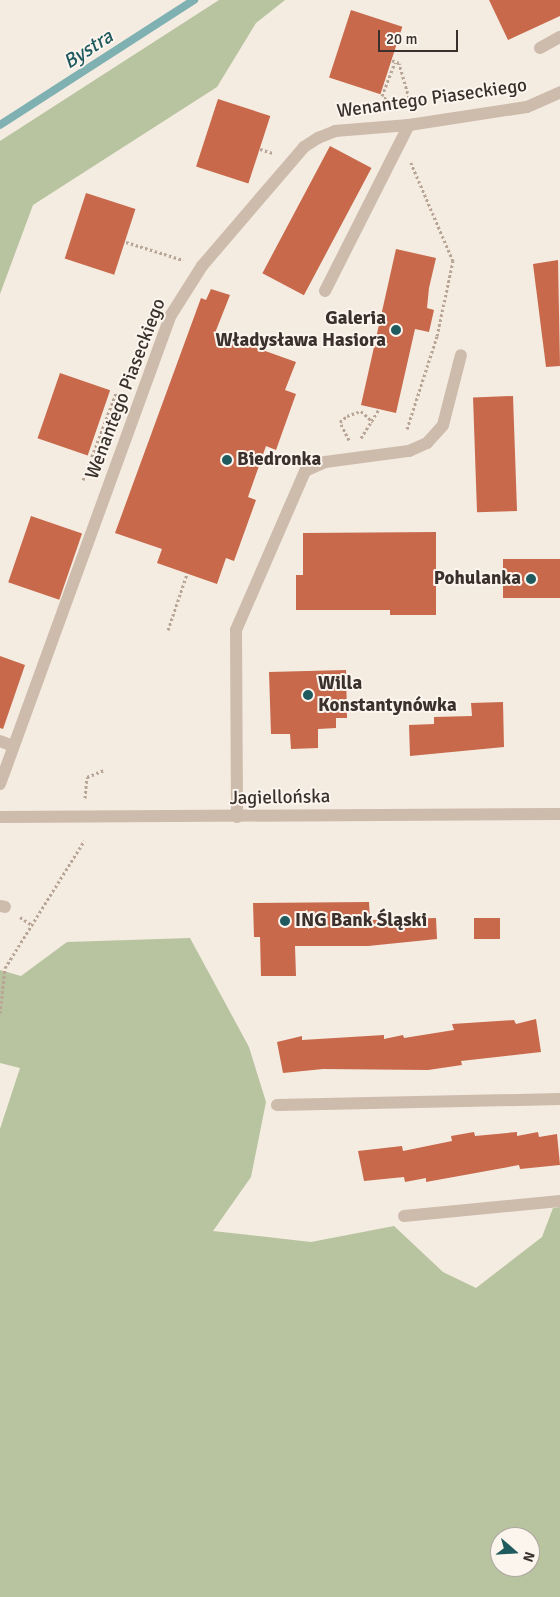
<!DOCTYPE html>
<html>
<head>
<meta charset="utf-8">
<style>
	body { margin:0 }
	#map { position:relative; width:560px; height:1597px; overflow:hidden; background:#f4ebe1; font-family:Signika,sans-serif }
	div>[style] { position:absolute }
	.green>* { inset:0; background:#b8c4a0 }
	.stream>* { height:8px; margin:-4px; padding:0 4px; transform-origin:4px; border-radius:4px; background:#7fb0b2 }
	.building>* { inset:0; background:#c8694b; transform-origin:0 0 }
	.path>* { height:3px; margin-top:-1.5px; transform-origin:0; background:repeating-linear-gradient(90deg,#b9a596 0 2.5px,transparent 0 5px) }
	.minor>* { height:12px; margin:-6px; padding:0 6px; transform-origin:6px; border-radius:6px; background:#cdbbac }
	.dots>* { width:14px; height:14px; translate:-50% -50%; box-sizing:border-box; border:2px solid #fbf5ee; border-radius:50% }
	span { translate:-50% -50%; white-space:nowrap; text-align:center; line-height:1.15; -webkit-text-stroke:4px #fbf5ee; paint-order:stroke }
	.street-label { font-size:19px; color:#3b302b }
	.poi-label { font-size:19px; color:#3b302b; font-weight:700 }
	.right { translate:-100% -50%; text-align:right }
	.left { translate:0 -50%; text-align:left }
	.water-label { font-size:20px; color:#1f5a5e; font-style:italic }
	.north { position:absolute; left:490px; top:1527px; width:50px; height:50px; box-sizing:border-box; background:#fbf5ee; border:1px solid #aea6a0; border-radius:50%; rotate:109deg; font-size:14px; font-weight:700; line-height:20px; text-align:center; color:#3b302b }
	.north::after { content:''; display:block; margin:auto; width:18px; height:22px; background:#1f5a5e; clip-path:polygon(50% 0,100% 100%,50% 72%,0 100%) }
	.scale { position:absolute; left:378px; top:30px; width:80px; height:22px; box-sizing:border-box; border:2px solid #3b302b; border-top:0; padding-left:6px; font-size:15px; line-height:18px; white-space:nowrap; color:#3b302b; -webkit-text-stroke:4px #fbf5ee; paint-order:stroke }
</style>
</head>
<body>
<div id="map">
	<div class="green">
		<i style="clip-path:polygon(219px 0,285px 0,256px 23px,217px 87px,33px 205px,0 294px,0 141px)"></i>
		<i style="clip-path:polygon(evenodd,190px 938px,249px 1047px,266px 1102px,251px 1177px,213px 1231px,311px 1242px,394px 1226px,443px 1272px,476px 1288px,542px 1237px,553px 1208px,560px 1207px,560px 1597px,0 1597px,0 1129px,20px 1068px,0 1063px,0 970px,21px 976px,67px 942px,190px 938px,500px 1537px,530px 1537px,530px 1567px,500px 1567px,500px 1537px)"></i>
	</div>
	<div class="stream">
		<i style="left:0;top:125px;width:231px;rotate:-32.8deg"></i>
	</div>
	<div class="building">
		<i style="clip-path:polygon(489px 0,560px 0,560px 16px,508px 40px)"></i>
		<i style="left:351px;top:10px;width:54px;height:71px;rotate:18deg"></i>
		<i style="left:218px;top:99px;width:55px;height:71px;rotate:18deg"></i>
		<i style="left:330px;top:146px;width:47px;height:144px;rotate:28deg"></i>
		<i style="left:86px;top:193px;width:52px;height:69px;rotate:18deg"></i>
		<i style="clip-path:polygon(396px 249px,436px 258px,429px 288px,427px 308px,434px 310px,429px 332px,415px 329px,396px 413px,361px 405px)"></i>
		<i style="clip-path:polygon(558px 260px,560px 366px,546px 367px,533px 264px)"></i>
		<i style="clip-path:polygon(211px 289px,230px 295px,215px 333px,296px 362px,285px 390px,296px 394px,276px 450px,266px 446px,248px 497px,256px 500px,234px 561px,226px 558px,217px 584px,157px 563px,162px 549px,115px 533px,201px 298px,206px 300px)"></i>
		<i style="left:60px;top:373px;width:53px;height:69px;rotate:19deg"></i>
		<i style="left:513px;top:396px;width:115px;height:40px;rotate:88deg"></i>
		<i style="left:31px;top:516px;width:54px;height:70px;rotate:19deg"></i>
		<i style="clip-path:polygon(436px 532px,436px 615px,390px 615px,390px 610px,296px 610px,296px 575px,303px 575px,303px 533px)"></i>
		<i style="left:560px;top:559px;width:39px;height:57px;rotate:90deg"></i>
		<i style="clip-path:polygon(0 656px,25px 665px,3px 729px,0 728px)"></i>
		<i style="clip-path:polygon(346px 670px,347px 718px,336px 718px,336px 728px,318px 729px,318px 748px,291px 749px,290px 734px,271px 734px,269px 672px)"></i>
		<i style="clip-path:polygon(503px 702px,504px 747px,410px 756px,409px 725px,434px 724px,434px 717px,472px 716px,471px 703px)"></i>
		<i style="clip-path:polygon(369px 902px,370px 920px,436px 918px,437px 939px,368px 946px,295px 946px,296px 976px,261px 976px,260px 937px,254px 937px,253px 903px)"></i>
		<i style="left:474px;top:918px;width:26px;height:21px"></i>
		<i style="clip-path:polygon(536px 1019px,541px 1052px,461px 1061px,462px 1065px,428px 1070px,323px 1069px,283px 1073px,277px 1042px,302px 1036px,302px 1040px,384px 1035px,384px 1039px,403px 1035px,404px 1038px,454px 1030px,452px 1024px,514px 1020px,516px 1024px)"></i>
		<i style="clip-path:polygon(474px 1132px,475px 1136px,517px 1132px,517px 1136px,538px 1132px,539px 1137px,557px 1134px,560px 1165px,520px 1169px,519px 1165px,426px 1182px,426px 1178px,405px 1182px,404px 1177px,364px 1181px,358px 1151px,402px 1146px,403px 1151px,452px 1141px,451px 1136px)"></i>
	</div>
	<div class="path">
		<i style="left:390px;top:102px;width:10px;rotate:-143deg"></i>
		<i style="left:382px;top:96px;width:36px;rotate:-69deg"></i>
		<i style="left:387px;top:107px;width:9px;rotate:-54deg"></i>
		<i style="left:392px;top:100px;width:17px;rotate:-7deg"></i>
		<i style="left:409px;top:98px;width:36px;rotate:-106deg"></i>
		<i style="left:399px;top:63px;width:9px;rotate:-159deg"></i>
		<i style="left:260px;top:149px;width:14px;rotate:17deg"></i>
		<i style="left:126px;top:242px;width:60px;rotate:17.5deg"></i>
		<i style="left:407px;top:429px;width:98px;rotate:-72.1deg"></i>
		<i style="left:437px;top:336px;width:77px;rotate:-78deg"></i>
		<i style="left:453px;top:261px;width:107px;rotate:-113.2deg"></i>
		<i style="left:361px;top:438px;width:34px;rotate:-58deg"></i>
		<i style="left:349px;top:440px;width:20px;rotate:-117deg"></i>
		<i style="left:340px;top:422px;width:9px;rotate:-41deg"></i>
		<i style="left:347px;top:416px;width:15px;rotate:-20deg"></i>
		<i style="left:361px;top:411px;width:16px;rotate:43deg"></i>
		<i style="left:83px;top:480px;width:93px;rotate:-69.2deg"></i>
		<i style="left:168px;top:630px;width:59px;rotate:-71.3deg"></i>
		<i style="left:85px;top:798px;width:21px;rotate:-85deg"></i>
		<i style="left:87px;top:777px;width:18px;rotate:-22deg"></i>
		<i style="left:20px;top:917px;width:14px;rotate:34deg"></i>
		<i style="left:0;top:1013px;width:45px;rotate:-83.7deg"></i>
		<i style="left:5px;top:968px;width:150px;rotate:-58.1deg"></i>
	</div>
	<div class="minor">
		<i style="left:540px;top:48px;width:23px;rotate:-29deg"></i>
		<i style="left:325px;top:291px;width:186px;rotate:-63.2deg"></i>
		<i style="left:0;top:741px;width:14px;rotate:21deg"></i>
		<i style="left:0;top:784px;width:499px;rotate:-70deg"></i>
		<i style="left:171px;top:315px;width:58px;rotate:-57.7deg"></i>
		<i style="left:202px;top:266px;width:157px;rotate:-49.4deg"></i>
		<i style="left:304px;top:147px;width:17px;rotate:-33deg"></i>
		<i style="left:318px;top:138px;width:18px;rotate:-22deg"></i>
		<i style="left:335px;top:131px;width:74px;rotate:-4.6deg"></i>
		<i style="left:409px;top:125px;width:119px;rotate:-8.7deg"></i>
		<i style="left:527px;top:107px;width:36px;rotate:-24deg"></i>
		<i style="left:0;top:817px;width:560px;rotate:-0.31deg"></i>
		<i style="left:237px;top:817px;width:187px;rotate:-90.3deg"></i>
		<i style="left:236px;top:630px;width:173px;rotate:-66.5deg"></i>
		<i style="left:305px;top:471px;width:22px;rotate:-24deg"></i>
		<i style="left:325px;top:462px;width:85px;rotate:-7.5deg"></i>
		<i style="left:409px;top:451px;width:20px;rotate:-24deg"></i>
		<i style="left:427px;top:443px;width:24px;rotate:-48deg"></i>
		<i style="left:443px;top:425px;width:72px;rotate:-75.6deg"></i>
		<i style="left:0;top:906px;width:5px;rotate:11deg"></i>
		<i style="left:277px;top:1105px;width:283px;rotate:-1.2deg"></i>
		<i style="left:404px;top:1216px;width:157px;rotate:-5.5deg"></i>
	</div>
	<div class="dots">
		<i style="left:396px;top:330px;background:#1f5a5e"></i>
		<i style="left:227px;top:460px;background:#1f5a5e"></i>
		<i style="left:531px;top:579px;background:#1f5a5e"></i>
		<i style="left:308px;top:695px;background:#1f5a5e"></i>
		<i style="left:285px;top:921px;background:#1f5a5e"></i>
	</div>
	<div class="street-label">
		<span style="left:432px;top:99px;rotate:-8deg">Wenantego Piaseckiego</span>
		<span style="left:126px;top:389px;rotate:-69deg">Wenantego Piaseckiego</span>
		<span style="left:280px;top:798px;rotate:-1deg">Jagiellońska</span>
	</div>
	<div class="poi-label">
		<span class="right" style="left:386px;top:330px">Galeria<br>Władysława Hasiora</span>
		<span class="left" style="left:237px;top:460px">Biedronka</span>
		<span class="right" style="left:521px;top:579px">Pohulanka</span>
		<span class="left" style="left:318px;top:695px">Willa<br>Konstantynówka</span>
		<span class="left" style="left:295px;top:921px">ING Bank Śląski</span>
	</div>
	<div class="water-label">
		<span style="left:88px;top:49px;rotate:-33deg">Bystra</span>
	</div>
	<div class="north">N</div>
	<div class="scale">20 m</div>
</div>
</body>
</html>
